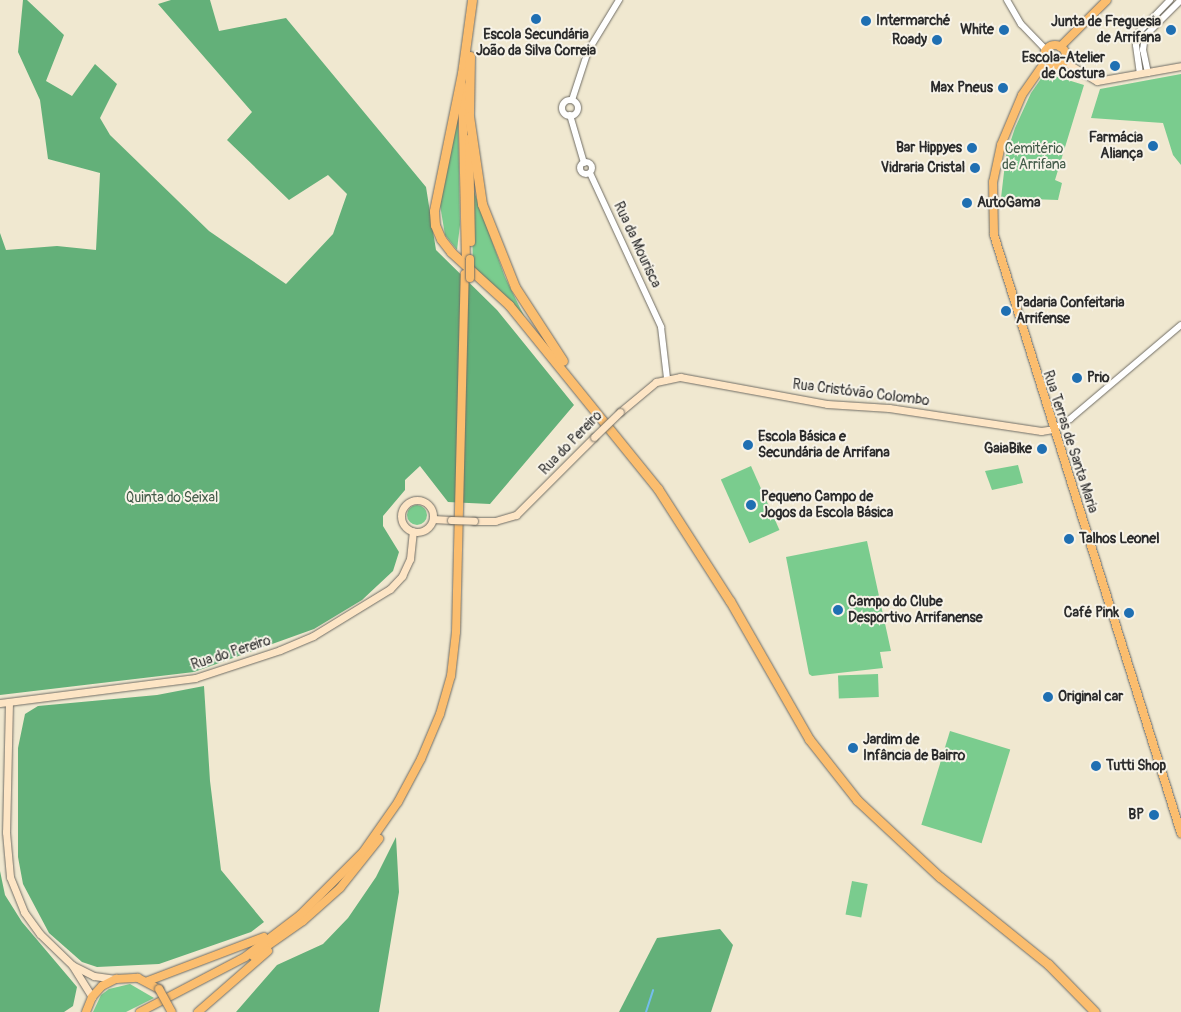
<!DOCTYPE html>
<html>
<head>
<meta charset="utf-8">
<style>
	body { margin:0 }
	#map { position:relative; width:1181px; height:1012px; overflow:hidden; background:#f0e8d0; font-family:Pangolin,sans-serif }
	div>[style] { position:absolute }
	.green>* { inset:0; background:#7acc8e; transform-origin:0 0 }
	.round { border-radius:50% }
	.forest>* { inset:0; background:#63b079 }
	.stream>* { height:2px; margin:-1px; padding:0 1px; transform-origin:1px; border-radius:1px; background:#74bdec }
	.roads { filter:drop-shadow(0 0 1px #706d65) drop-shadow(0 0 1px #706d65) }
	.tertiary>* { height:6px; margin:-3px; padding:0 3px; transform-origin:3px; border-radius:3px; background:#fff }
	.tertiary>.ring { margin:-3px; padding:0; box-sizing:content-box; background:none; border:6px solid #fff; border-radius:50% }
	.secondary>* { height:7px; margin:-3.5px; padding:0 3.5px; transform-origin:3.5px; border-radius:3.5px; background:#fde5c5 }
	.secondary>.ring { margin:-3.5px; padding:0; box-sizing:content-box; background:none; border:7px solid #fde5c5; border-radius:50% }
	.primary>* { height:8px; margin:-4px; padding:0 4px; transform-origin:4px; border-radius:4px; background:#fbbd6e }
	.primary>.ring { margin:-4px; padding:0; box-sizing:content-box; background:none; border:8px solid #fbbd6e; border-radius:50% }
	.trunk>* { height:9px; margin:-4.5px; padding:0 4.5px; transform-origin:4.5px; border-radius:4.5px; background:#fbbd6e }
	.bridges { filter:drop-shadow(0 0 1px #706d65) drop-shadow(0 0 1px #706d65) }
	.secondary-bridge>* { height:7px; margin:-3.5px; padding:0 3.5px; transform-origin:3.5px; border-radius:3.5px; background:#fde5c5 }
	.primary-bridge>* { height:8px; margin:-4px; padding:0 4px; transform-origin:4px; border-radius:4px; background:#fbbd6e }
	.dots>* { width:14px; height:14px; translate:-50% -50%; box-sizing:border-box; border:2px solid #f7f3e8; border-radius:50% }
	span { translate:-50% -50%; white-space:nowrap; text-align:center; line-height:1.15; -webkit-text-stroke:4px #f7f3e8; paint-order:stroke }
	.poi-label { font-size:14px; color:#2b2b2b; font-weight:700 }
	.left { translate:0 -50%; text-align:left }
	.right { translate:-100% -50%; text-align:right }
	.park-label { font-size:14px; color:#435b49 }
	.street-label { font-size:14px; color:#2b2b2b }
</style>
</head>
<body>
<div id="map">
	<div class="green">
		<i style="clip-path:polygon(1045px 73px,1084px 85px,1055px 180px,1062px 183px,1058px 200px,1001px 198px,1006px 155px,1015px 128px,1031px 93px)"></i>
		<i style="clip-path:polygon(1181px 74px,1181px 165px,1173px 155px,1163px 123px,1091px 118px,1100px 89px)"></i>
		<i style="clip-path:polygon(458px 110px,460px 225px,457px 250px,445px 235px,440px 205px)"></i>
		<i style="clip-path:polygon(471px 183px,505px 277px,529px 326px,473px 269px)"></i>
		<i style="clip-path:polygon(1018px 465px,1023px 483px,992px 490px,985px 471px)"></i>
		<i style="left:751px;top:466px;width:70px;height:33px;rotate:66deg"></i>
		<i class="round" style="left:407px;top:505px;width:20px;height:20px"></i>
		<i style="clip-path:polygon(867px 541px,891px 651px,880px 652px,883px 668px,812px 676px,809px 674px,786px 557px)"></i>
		<i style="left:878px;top:674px;width:23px;height:40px;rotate:88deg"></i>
		<i style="left:950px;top:731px;width:63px;height:98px;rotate:17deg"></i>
		<i style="left:852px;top:881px;width:16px;height:34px;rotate:11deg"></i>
		<i style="clip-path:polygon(130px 984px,154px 998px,126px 1012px,93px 1012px,101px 995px,109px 989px)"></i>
	</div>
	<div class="forest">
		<i style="clip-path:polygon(23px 0,27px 0,64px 35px,46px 81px,72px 96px,95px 64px,117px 84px,100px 118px,110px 135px,209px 231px,286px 284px,333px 234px,347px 194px,328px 175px,289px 200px,227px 140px,252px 112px,158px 4px,171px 0,210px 0,219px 31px,286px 18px,426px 187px,436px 250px,497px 310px,574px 405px,490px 504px,448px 502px,420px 466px,405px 480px,405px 490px,383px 516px,383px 526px,399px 552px,393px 571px,362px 600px,314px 629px,194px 672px,0 695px,0 233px,6px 250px,57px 246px,96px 250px,100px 173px,48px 159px,40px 100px,18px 52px)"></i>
		<i style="clip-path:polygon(204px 686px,210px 781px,221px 870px,264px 922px,251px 932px,159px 964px,97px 967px,82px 962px,49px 933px,23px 884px,18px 857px,18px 748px,25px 714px,38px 706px,157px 695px)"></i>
		<i style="clip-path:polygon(396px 837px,399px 892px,379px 1012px,236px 1012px,277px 965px,323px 944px,348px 918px,376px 877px)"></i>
		<i style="clip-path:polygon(0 871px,5px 895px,22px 922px,77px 987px,73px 1006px,64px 1012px,0 1012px)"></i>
		<i style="clip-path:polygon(720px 929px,733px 945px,711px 1012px,619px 1012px,657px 938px)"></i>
	</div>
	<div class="stream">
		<i style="left:646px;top:1012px;width:23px;rotate:-72deg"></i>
	</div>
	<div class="roads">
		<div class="tertiary">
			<i style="left:1007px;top:0;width:28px;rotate:60deg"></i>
			<i style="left:1021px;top:24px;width:36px;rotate:46deg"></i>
			<i style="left:1148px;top:73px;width:24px;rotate:-102deg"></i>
			<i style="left:1143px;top:50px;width:14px;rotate:-82deg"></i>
			<i style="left:1145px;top:36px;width:51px;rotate:-45deg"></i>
			<i style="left:1140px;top:74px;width:29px;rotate:-98deg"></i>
			<i style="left:1136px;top:45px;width:12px;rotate:-81deg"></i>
			<i style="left:1138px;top:33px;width:46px;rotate:-45.9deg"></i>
			<i style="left:572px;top:100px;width:52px;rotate:-71.9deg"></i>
			<i style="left:588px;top:51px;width:60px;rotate:-58.7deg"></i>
			<i class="ring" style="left:562px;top:100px;width:10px;height:10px"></i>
			<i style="left:570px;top:115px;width:50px;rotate:73.7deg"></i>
			<i class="ring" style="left:580px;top:162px;width:6px;height:6px"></i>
			<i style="left:590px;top:173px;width:170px;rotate:65.2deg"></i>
			<i style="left:661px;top:327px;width:51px;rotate:83.3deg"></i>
			<i style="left:1053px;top:429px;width:20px;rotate:-30deg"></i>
			<i style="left:1070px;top:419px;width:145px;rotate:-40.3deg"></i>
		</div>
		<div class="secondary">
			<i style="left:1065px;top:62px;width:37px;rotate:31deg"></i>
			<i style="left:1097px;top:81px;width:85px;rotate:-10.1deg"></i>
			<i style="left:620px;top:412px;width:47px;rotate:-39.8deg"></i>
			<i style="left:656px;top:382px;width:25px;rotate:-12deg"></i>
			<i style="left:680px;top:377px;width:149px;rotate:10.4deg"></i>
			<i style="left:827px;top:404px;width:62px;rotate:3.7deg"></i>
			<i style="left:889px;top:408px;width:154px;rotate:8.6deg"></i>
			<i style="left:1041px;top:431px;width:12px;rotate:-9deg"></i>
			<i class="ring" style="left:401px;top:500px;width:25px;height:25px"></i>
			<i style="left:433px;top:519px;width:18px;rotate:3deg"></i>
			<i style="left:474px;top:521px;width:21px"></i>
			<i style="left:495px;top:521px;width:22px;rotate:-16deg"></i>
			<i style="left:516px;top:515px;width:110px;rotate:-45deg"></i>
			<i style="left:9px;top:702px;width:130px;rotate:91.3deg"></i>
			<i style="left:6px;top:832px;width:45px;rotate:84.9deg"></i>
			<i style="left:10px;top:877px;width:38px;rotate:68deg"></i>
			<i style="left:24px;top:912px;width:27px;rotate:54deg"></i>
			<i style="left:40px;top:934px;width:45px;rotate:44.1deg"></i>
			<i style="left:72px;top:965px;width:38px;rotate:58deg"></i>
			<i style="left:0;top:703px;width:197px;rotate:-7.3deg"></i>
			<i style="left:195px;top:678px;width:89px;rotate:-18.2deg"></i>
			<i style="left:280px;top:650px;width:36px;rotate:-23deg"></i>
			<i style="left:313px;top:636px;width:90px;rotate:-31.4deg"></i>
			<i style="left:390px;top:589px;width:18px;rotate:-47deg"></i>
			<i style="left:402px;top:576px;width:19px;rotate:-65deg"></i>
			<i style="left:410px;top:559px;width:28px;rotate:-84deg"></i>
			<i style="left:74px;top:966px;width:22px;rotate:27deg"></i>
			<i style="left:94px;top:976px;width:22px;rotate:8deg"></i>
		</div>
		<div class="primary">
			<i class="ring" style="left:1044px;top:45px;width:14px;height:14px"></i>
			<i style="left:1060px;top:47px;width:66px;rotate:-45deg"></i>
			<i style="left:1045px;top:62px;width:40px;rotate:124.9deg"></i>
			<i style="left:1022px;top:95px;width:54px;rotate:112.8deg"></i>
			<i style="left:1001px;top:145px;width:38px;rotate:102deg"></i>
			<i style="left:993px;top:182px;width:53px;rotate:88.9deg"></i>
			<i style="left:994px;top:235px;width:627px;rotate:72.64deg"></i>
			<i style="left:462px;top:85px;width:170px;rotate:88.7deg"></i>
			<i style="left:469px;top:139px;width:103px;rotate:88.9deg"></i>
			<i style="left:253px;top:956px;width:61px;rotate:-35deg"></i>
			<i style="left:303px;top:921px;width:50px;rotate:-41.7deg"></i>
			<i style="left:340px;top:888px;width:63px;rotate:-51.5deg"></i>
			<i style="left:148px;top:981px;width:124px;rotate:-20.8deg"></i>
			<i style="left:86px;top:1012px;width:16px;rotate:-68deg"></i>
			<i style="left:92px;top:997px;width:15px;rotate:-48deg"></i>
			<i style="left:102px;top:986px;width:16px;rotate:-27deg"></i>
			<i style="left:116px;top:979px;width:22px;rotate:-3deg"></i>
			<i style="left:138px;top:978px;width:24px;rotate:28deg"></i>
			<i style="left:140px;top:1012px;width:119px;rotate:-27.6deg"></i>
			<i style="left:245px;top:957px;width:69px;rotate:-37.4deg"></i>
			<i style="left:300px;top:915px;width:89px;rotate:-45deg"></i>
			<i style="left:363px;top:852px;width:61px;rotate:-55deg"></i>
			<i style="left:398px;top:802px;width:49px;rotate:-61.9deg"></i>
			<i style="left:421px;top:759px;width:49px;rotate:-67.1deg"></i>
			<i style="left:440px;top:714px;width:40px;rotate:-74deg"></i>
			<i style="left:451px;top:676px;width:44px;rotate:-83.5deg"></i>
			<i style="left:456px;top:632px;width:358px;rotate:-88.6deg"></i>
			<i style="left:198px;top:1012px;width:93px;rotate:-41.1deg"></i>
		</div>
		<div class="trunk">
			<i style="left:472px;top:0;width:74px;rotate:97.8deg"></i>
			<i style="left:462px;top:73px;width:141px;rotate:101.5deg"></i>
			<i style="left:434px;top:211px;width:14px;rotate:86deg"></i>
			<i style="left:435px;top:225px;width:15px;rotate:67deg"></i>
			<i style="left:441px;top:239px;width:16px;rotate:52deg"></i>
			<i style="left:451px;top:252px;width:79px;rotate:42.4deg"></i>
			<i style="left:509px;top:305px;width:237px;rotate:51deg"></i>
			<i style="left:658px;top:489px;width:133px;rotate:57.3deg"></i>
			<i style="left:730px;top:601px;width:159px;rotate:60.2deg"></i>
			<i style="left:809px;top:739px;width:78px;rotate:51.8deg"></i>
			<i style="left:857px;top:800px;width:113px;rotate:42.9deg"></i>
			<i style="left:940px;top:877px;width:139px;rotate:38.9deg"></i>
			<i style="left:1048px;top:964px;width:67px;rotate:45.6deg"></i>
			<i style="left:470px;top:56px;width:60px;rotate:91deg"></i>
			<i style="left:469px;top:116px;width:89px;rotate:81.6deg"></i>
			<i style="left:482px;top:204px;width:89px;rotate:68.3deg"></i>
			<i style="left:515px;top:287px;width:88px;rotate:57deg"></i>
		</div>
	</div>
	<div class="bridges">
		<div class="secondary-bridge">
			<i style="left:594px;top:437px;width:36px;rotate:-44deg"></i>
			<i style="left:451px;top:520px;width:23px;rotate:2deg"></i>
		</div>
		<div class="primary-bridge">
			<i style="left:470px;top:278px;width:19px;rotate:-90deg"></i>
			<i style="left:159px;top:989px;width:26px;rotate:61deg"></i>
		</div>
	</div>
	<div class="dots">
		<i style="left:536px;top:19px;background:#1f6fb2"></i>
		<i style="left:866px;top:21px;background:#1f6fb2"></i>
		<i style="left:1004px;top:30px;background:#1f6fb2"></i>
		<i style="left:1171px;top:30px;background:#1f6fb2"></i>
		<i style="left:937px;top:40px;background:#1f6fb2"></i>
		<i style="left:1115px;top:66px;background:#1f6fb2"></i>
		<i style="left:1003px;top:88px;background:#1f6fb2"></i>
		<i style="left:1153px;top:146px;background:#1f6fb2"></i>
		<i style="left:972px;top:148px;background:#1f6fb2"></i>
		<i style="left:975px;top:168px;background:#1f6fb2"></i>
		<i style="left:967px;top:203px;background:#1f6fb2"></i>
		<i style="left:1006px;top:311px;background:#1f6fb2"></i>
		<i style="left:1077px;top:378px;background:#1f6fb2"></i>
		<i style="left:748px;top:445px;background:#1f6fb2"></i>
		<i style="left:1042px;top:449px;background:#1f6fb2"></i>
		<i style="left:751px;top:505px;background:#1f6fb2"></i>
		<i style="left:1069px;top:539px;background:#1f6fb2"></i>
		<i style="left:838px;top:610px;background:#1f6fb2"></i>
		<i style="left:1129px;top:613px;background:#1f6fb2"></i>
		<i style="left:1048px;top:697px;background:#1f6fb2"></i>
		<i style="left:853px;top:748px;background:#1f6fb2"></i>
		<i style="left:1096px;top:766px;background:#1f6fb2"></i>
		<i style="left:1154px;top:815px;background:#1f6fb2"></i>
	</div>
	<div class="poi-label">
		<span class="left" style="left:876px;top:21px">Intermarché</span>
		<span class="right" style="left:1161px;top:30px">Junta de Freguesia<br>de Arrifana</span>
		<span class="right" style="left:994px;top:30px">White</span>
		<span style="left:536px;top:43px">Escola Secundária<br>João da Silva Correia</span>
		<span class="right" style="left:927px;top:40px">Roady</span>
		<span class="right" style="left:1105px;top:66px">Escola-Atelier<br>de Costura</span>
		<span class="right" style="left:993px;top:88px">Max Pneus</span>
		<span class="right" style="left:1143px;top:146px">Farmácia<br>Aliança</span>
		<span class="right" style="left:962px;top:148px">Bar Hippyes</span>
		<span class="right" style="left:965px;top:168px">Vidraria Cristal</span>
		<span class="left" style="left:977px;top:203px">AutoGama</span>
		<span class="left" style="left:1016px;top:311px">Padaria Confeitaria<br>Arrifense</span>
		<span class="left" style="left:1087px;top:378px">Prio</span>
		<span class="left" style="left:758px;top:445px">Escola Básica e<br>Secundária de Arrifana</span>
		<span class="right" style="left:1032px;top:449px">GaiaBike</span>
		<span class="left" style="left:761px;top:505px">Pequeno Campo de<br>Jogos da Escola Básica</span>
		<span class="left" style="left:1079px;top:539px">Talhos Leonel</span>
		<span class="left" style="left:848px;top:610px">Campo do Clube<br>Desportivo Arrifanense</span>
		<span class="right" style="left:1119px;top:613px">Café Pink</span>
		<span class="left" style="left:1058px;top:697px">Original car</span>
		<span class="left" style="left:863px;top:748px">Jardim de<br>Infância de Bairro</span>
		<span class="left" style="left:1106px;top:766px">Tutti Shop</span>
		<span class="right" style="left:1144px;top:815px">BP</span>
	</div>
	<div class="park-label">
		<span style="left:1034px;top:157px">Cemitério<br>de Arrifana</span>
		<span style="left:172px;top:498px">Quinta do Seixal</span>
	</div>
	<div class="street-label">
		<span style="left:637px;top:245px;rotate:65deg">Rua da Mourisca</span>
		<span style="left:861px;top:393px;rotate:7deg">Rua Cristóvão Colombo</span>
		<span style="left:1070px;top:442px;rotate:72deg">Rua Terras de Santa Maria</span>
		<span style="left:571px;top:443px;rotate:-46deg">Rua do Pereiro</span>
		<span style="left:231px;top:653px;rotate:-18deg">Rua do Pereiro</span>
	</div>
</div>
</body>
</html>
